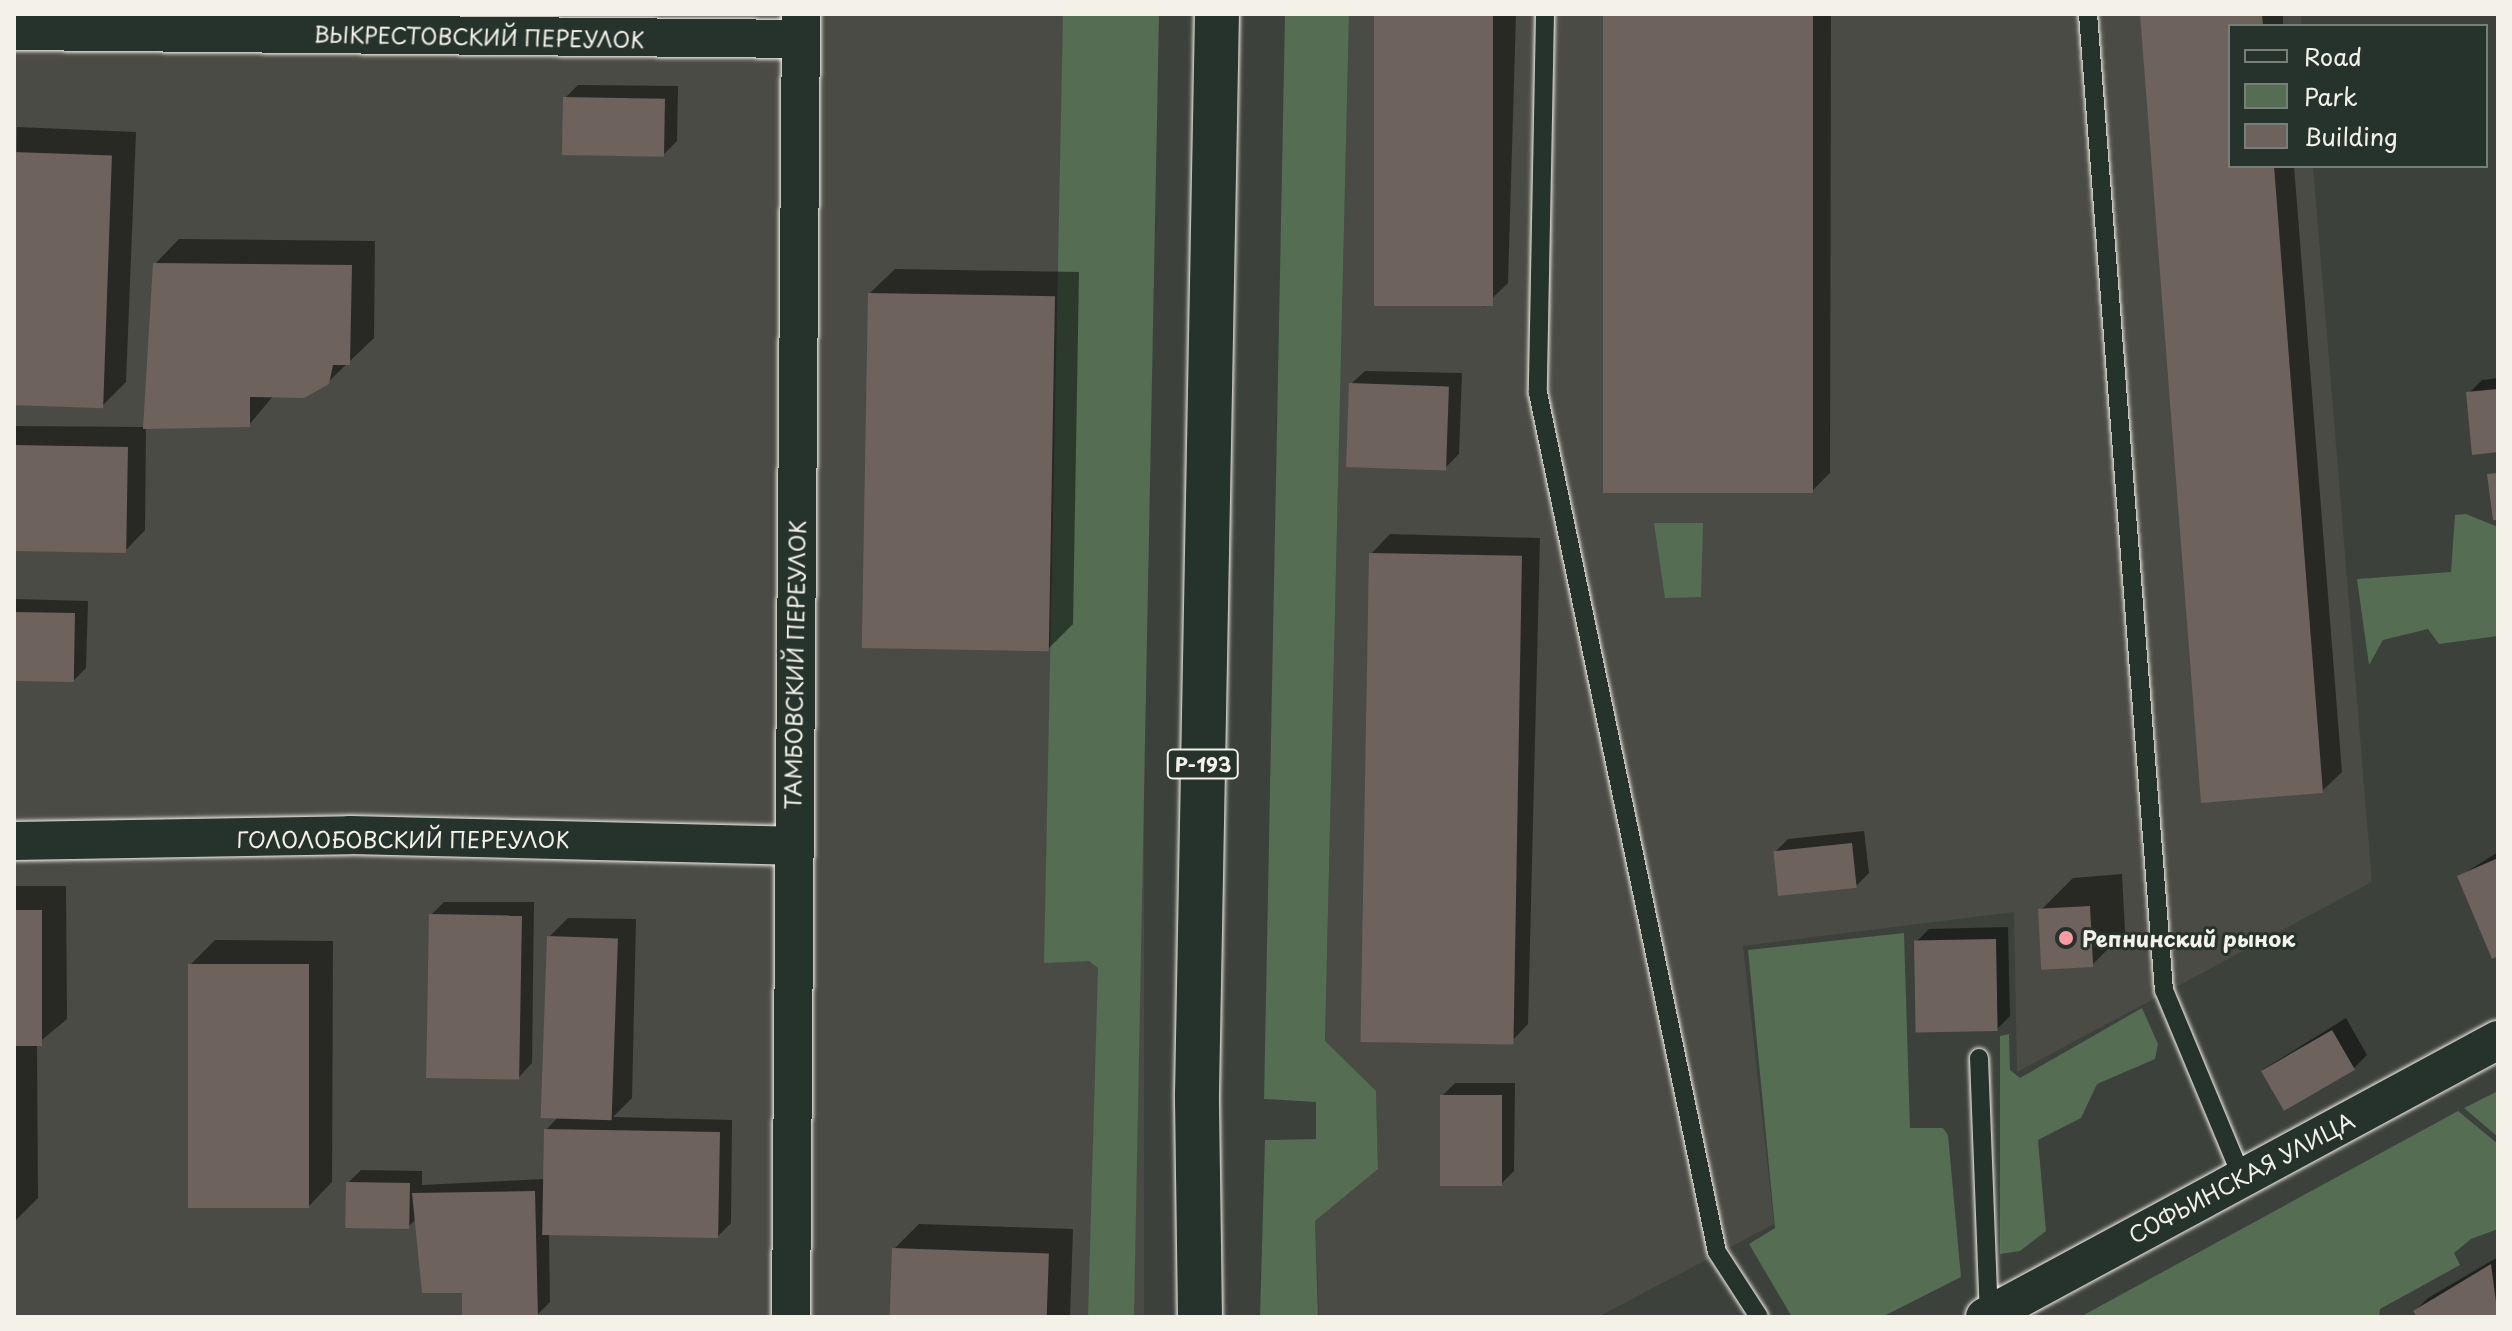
<!DOCTYPE html>
<html>
<head>
<meta charset="utf-8">
<style>
	body { margin:0 }
	#map { position:relative; width:2512px; height:1331px; overflow:hidden; background:#3c413b; font-family:"Playpen Sans",sans-serif }
	div>[style] { position:absolute }
	.built>* { inset:0; background:#4b4b45; transform-origin:0 0 }
	.green>* { inset:0; background:#546d53 }
	.shadow>* { inset:0; background:#0007 }
	.building>* { inset:0; background:#6e625d; transform-origin:0 0 }
	.roads { filter:drop-shadow(0 0 2px #f4f1e8) drop-shadow(0 0 2px #f4f1e8) }
	.lane>* { height:18px; margin:-9px; padding:0 9px; transform-origin:9px; border-radius:9px; background:#26332d }
	.street>* { height:38px; margin:-19px; padding:0 19px; transform-origin:19px; border-radius:19px; background:#26332d }
	.highway>* { height:44px; margin:-22px; padding:0 22px; transform-origin:22px; border-radius:22px; background:#26332d }
	.dots>* { width:22px; height:22px; translate:-50% -50%; box-sizing:border-box; border:4px solid #26332d; border-radius:50% }
	span { translate:-50% -50%; white-space:nowrap; text-align:center; line-height:1.15; -webkit-text-stroke:6px #26332d; paint-order:stroke }
	.shield-label span { padding:2px 6px; background:#26332d; border:2px solid; border-radius:6px; -webkit-text-stroke-width:0 }
	.shield-label { font-size:20px; color:#f4f1e8; font-weight:700 }
	.street-label { font-size:22px; color:#f4f1e8 }
	.poi-label { font-size:22px; color:#f4f1e8; font-weight:700 }
	.left { translate:0 -50%; text-align:left }
	.frame { position:absolute; inset:0; border:16px solid #f4f1e8; pointer-events:none }
	.legend { position:absolute; left:2228px; top:24px; width:260px; height:144px; box-sizing:border-box; background:#26332d; border:2px solid #787f78; margin:0; padding:10px 14px; list-style:none; font-size:24px; color:#f4f1e8 }
	.legend li { display:flex; align-items:center; gap:16px; height:40px }
	.legend b { width:40px; border:2px solid #787f78 }
</style>
</head>
<body>
<div id="map">
	<div class="built">
		<i style="left:14px;top:14px;width:1130px;height:1303px"></i>
		<i style="clip-path:polygon(1349px 14px,2301px 14px,2302px 26px,2230px 26px,2230px 166px,2313px 166px,2372px 882px,2017px 1072px,2014px 912px,1743px 946px,1774px 1224px,1598px 1317px,1319px 1317px,1315px 1221px,1378px 1169px,1376px 1091px,1325px 1042px)"></i>
	</div>
	<div class="green">
		<i style="clip-path:polygon(1063px 14px,1159px 14px,1134px 1317px,1088px 1317px,1098px 968px,1089px 961px,1044px 963px)"></i>
		<i style="clip-path:polygon(1285px 14px,1349px 14px,1325px 1041px,1376px 1091px,1378px 1169px,1315px 1221px,1318px 1317px,1260px 1317px,1265px 1140px,1316px 1139px,1316px 1102px,1264px 1099px)"></i>
		<i style="clip-path:polygon(2466px 514px,2498px 527px,2498px 636px,2439px 644px,2428px 629px,2383px 640px,2369px 665px,2357px 579px,2451px 572px,2455px 515px)"></i>
		<i style="clip-path:polygon(1654px 523px,1703px 523px,1701px 597px,1665px 598px)"></i>
		<i style="clip-path:polygon(1904px 933px,1910px 1128px,1943px 1128px,1948px 1135px,1961px 1277px,1882px 1317px,1792px 1317px,1749px 1244px,1775px 1228px,1748px 950px)"></i>
		<i style="clip-path:polygon(2142px 1008px,2158px 1044px,2155px 1059px,2097px 1084px,2081px 1118px,2038px 1140px,2046px 1231px,2020px 1251px,2000px 1254px,2000px 1036px,2009px 1034px,2010px 1070px,2020px 1078px)"></i>
		<i style="clip-path:polygon(2498px 1091px,2498px 1137px,2464px 1108px)"></i>
		<i style="clip-path:polygon(2458px 1111px,2498px 1144px,2498px 1229px,2471px 1239px,2454px 1253px,2460px 1265px,2380px 1309px,2379px 1317px,2080px 1317px)"></i>
	</div>
	<div class="shadow">
		<i style="clip-path:polygon(1376px 14px,1516px 14px,1508px 283px,1483px 307px)"></i>
		<i style="clip-path:polygon(1605px 14px,1831px 14px,1830px 473px,1811px 492px)"></i>
		<i style="clip-path:polygon(2142px 14px,2283px 14px,2283px 26px,2230px 26px,2230px 166px,2294px 166px,2342px 772px,2322px 791px)"></i>
		<i style="clip-path:polygon(578px 85px,678px 86px,677px 141px,664px 154px,565px 98px)"></i>
		<i style="clip-path:polygon(17px 127px,136px 132px,126px 382px,101px 407px,14px 403px)"></i>
		<i style="clip-path:polygon(179px 239px,375px 241px,374px 338px,328px 382px,274px 395px,249px 425px,146px 427px,145px 530px,126px 550px,14px 549px,14px 426px,145px 427px,155px 264px)"></i>
		<i style="clip-path:polygon(895px 269px,1079px 272px,1073px 624px,1048px 649px,870px 293px)"></i>
		<i style="clip-path:polygon(1365px 371px,1462px 373px,1459px 454px,1446px 467px,1351px 384px)"></i>
		<i style="clip-path:polygon(2498px 378px,2498px 450px,2469px 393px,2482px 380px)"></i>
		<i style="clip-path:polygon(1390px 534px,1540px 538px,1528px 1024px,1509px 1044px,1371px 554px)"></i>
		<i style="clip-path:polygon(14px 599px,88px 601px,86px 668px,73px 681px,14px 679px)"></i>
		<i style="clip-path:polygon(1864px 831px,1869px 873px,1856px 886px,1775px 852px,1788px 839px)"></i>
		<i style="clip-path:polygon(2498px 852px,2498px 954px,2460px 876px)"></i>
		<i style="clip-path:polygon(2122px 874px,2125px 932px,2092px 965px,2040px 911px,2073px 878px)"></i>
		<i style="clip-path:polygon(14px 886px,66px 886px,67px 1019px,37px 1044px,38px 1198px,14px 1222px)"></i>
		<i style="clip-path:polygon(444px 902px,534px 902px,532px 1063px,519px 1077px,431px 915px)"></i>
		<i style="clip-path:polygon(568px 918px,636px 919px,632px 1098px,613px 1117px,732px 1120px,731px 1223px,718px 1236px,549px 1233px,550px 1302px,537px 1315px,464px 1291px,416px 1219px,408px 1227px,348px 1183px,361px 1170px,422px 1171px,422px 1185px,545px 1179px,546px 1130px,559px 1116px,549px 937px)"></i>
		<i style="clip-path:polygon(2008px 927px,2010px 1016px,1997px 1029px,1916px 942px,1929px 929px)"></i>
		<i style="clip-path:polygon(215px 940px,333px 941px,332px 1182px,308px 1207px,190px 965px)"></i>
		<i style="clip-path:polygon(2346px 1018px,2367px 1055px,2354px 1068px,2262px 1070px)"></i>
		<i style="clip-path:polygon(1455px 1083px,1515px 1083px,1514px 1171px,1501px 1184px,1442px 1096px)"></i>
		<i style="clip-path:polygon(919px 1224px,1073px 1229px,1070px 1317px,892px 1317px,894px 1249px)"></i>
		<i style="clip-path:polygon(2498px 1257px,2498px 1317px,2419px 1317px,2415px 1311px,2428px 1298px)"></i>
	</div>
	<div class="building">
		<i style="left:1374px;top:14px;width:119px;height:292px"></i>
		<i style="left:1603px;top:14px;width:210px;height:479px"></i>
		<i style="clip-path:polygon(2140px 14px,2262px 14px,2263px 26px,2230px 26px,2230px 166px,2274px 166px,2323px 793px,2201px 803px)"></i>
		<i style="left:563px;top:97px;width:102px;height:58px;rotate:1deg"></i>
		<i style="left:14px;top:152px;width:98px;height:253px;rotate:2deg"></i>
		<i style="clip-path:polygon(153px 263px,352px 265px,350px 365px,333px 365px,329px 384px,304px 398px,250px 397px,250px 427px,143px 429px)"></i>
		<i style="left:868px;top:293px;width:187px;height:355px;rotate:1deg"></i>
		<i style="left:1349px;top:383px;width:100px;height:84px;rotate:2deg"></i>
		<i style="clip-path:polygon(2498px 389px,2498px 452px,2472px 455px,2466px 392px)"></i>
		<i style="left:14px;top:445px;width:114px;height:106px;rotate:1deg"></i>
		<i style="clip-path:polygon(2498px 473px,2498px 520px,2493px 520px,2487px 474px)"></i>
		<i style="left:1369px;top:553px;width:153px;height:489px;rotate:1deg"></i>
		<i style="left:14px;top:612px;width:61px;height:69px;rotate:1deg"></i>
		<i style="left:1852px;top:843px;width:45px;height:79px;rotate:84deg"></i>
		<i style="clip-path:polygon(2498px 858px,2498px 956px,2492px 959px,2457px 876px)"></i>
		<i style="left:2090px;top:906px;width:61px;height:52px;rotate:87deg"></i>
		<i style="left:14px;top:910px;width:28px;height:136px"></i>
		<i style="left:429px;top:914px;width:93px;height:164px;rotate:1deg"></i>
		<i style="left:547px;top:936px;width:71px;height:182px;rotate:2deg"></i>
		<i style="left:1996px;top:939px;width:92px;height:82px;rotate:89deg"></i>
		<i style="left:188px;top:964px;width:121px;height:244px"></i>
		<i style="left:2332px;top:1030px;width:46px;height:82px;rotate:60deg"></i>
		<i style="left:1440px;top:1095px;width:62px;height:91px"></i>
		<i style="left:544px;top:1129px;width:176px;height:106px;rotate:1deg"></i>
		<i style="left:346px;top:1182px;width:64px;height:46px;rotate:1deg"></i>
		<i style="clip-path:polygon(535px 1191px,538px 1317px,462px 1317px,462px 1293px,422px 1293px,412px 1193px)"></i>
		<i style="left:892px;top:1248px;width:157px;height:69px;rotate:2deg"></i>
		<i style="clip-path:polygon(2491px 1264px,2498px 1317px,2417px 1317px,2413px 1311px)"></i>
	</div>
	<div class="roads">
		<div class="lane">
			<i style="left:1545px;top:14px;width:379px;rotate:91.1deg"></i>
			<i style="left:1538px;top:393px;width:877px;rotate:78.23deg"></i>
			<i style="left:1717px;top:1252px;width:77px;rotate:57.1deg"></i>
			<i style="left:2088px;top:14px;width:979px;rotate:85.55deg"></i>
			<i style="left:2164px;top:990px;width:200px;rotate:67.4deg"></i>
			<i style="left:1979px;top:1058px;width:257px;rotate:87.8deg"></i>
		</div>
		<div class="street">
			<i style="left:14px;top:31px;width:786px;rotate:0.58deg"></i>
			<i style="left:14px;top:841px;width:336px;rotate:-1deg"></i>
			<i style="left:350px;top:835px;width:443px;rotate:1.4deg"></i>
			<i style="left:791px;top:1317px;width:1303px;rotate:-89.56deg"></i>
			<i style="left:1985px;top:1317px;width:583px;rotate:-28.37deg"></i>
		</div>
		<div class="highway">
			<i style="left:1200px;top:1317px;width:224px;rotate:-90.8deg"></i>
			<i style="left:1197px;top:1093px;width:1079px;rotate:-88.94deg"></i>
		</div>
	</div>
	<div class="dots">
		<i style="left:2066px;top:938px;background:#ff9aa2"></i>
	</div>
	<div class="shield-label">
		<span style="left:1203px;top:764px">Р-193</span>
	</div>
	<div class="street-label">
		<span style="left:479px;top:36px;rotate:1deg">ВЫКРЕСТОВСКИЙ ПЕРЕУЛОК</span>
		<span style="left:794px;top:665px;rotate:-89deg">ТАМБОВСКИЙ ПЕРЕУЛОК</span>
		<span style="left:403px;top:839px">ГОЛОЛОБОВСКИЙ ПЕРЕУЛОК</span>
		<span style="left:2241px;top:1177px;rotate:-28deg">СОФЬИНСКАЯ УЛИЦА</span>
	</div>
	<div class="poi-label">
		<span class="left" style="left:2082px;top:938px">Репнинский рынок</span>
	</div>
	<div class="frame"></div>
	<ul class="legend">
	<li><b style="height:10px;background:#26332d"></b>Road</li>
	<li><b style="height:22px;background:#546d53"></b>Park</li>
	<li><b style="height:22px;background:#6e625d"></b>Building</li>
	</ul>
</div>
</body>
</html>
